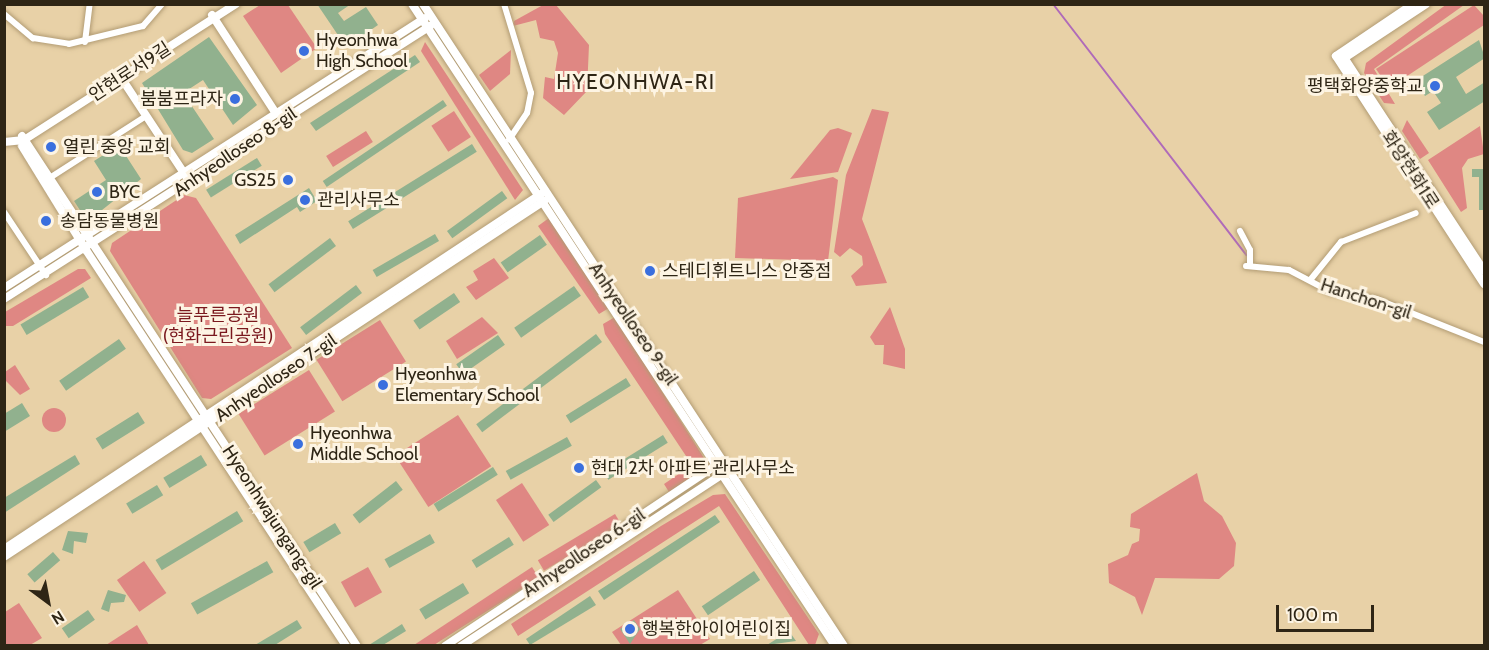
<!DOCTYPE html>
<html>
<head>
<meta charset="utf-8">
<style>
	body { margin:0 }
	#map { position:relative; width:1489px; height:650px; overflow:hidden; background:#e8d1a7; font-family:Cabin,"Noto Sans KR",sans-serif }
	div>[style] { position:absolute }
	.green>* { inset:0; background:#df8783; transform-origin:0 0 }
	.round { border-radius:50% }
	.stream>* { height:2px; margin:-1px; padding:0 1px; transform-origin:1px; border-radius:1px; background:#b06bb9 }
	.building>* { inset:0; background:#91b18e; transform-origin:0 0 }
	.roads { filter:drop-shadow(0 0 2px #b29c74) drop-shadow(0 0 2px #b29c74) }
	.minor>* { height:6px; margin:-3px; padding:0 3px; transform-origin:3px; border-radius:3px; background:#fff }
	.tertiary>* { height:8px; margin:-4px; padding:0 4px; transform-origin:4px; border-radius:4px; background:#fff }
	.dots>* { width:16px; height:16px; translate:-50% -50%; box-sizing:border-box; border:3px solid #fdf4e3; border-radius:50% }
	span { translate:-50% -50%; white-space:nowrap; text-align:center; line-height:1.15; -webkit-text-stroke:6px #fdf4e3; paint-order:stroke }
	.poi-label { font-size:18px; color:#2e2515 }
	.left { translate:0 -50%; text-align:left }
	.right { translate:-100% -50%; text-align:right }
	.street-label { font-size:18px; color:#2e2515 }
	.park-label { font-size:18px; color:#7a181e }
	.quarter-label { font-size:21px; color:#2e2515; letter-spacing:1.5px }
	.frame { position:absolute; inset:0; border:6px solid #2e2515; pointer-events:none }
	.north { position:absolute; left:18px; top:572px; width:60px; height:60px; -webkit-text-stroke:4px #fdf4e3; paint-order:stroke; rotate:148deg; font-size:16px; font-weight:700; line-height:24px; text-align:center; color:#2e2515 }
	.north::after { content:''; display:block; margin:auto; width:21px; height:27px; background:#2e2515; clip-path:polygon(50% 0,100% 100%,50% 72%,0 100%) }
	.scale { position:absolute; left:1276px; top:605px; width:98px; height:27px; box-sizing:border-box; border:3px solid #2e2515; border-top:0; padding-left:8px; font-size:18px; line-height:21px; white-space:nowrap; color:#2e2515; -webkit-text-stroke:4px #fdf4e3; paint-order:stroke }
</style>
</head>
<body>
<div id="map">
	<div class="green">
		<i style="clip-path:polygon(1447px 4px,1464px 5px,1374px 69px,1395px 104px,1384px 103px,1364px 73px,1366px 63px)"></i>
		<i style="clip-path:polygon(260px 5px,288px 5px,317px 48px,281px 73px,243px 16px)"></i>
		<i style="clip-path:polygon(543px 5px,556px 5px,589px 45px,587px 91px,564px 115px,543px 98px,545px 77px,554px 79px,558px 53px,554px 41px,540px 38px,536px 20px,513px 26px,514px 21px)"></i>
		<i style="clip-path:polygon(1474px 5px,1484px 16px,1484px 25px,1389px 88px,1376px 69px)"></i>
		<i style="clip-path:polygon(425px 42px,523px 190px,515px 200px,421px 51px)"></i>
		<i style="clip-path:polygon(511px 50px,510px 74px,490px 91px,479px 75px)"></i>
		<i style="clip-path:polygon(872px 109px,889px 112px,862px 219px,887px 283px,856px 286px,851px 276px,863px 265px,862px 256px,850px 248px,840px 257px,834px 252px,846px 175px)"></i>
		<i style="left:454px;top:111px;width:31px;height:27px;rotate:57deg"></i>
		<i style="clip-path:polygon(1407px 120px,1429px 153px,1420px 159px,1402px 131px)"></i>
		<i style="clip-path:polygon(1480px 126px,1484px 154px,1468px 159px,1462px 168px,1467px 208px,1461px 212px,1428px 160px)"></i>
		<i style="clip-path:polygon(838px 128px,852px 133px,838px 172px,790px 179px,830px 130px)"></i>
		<i style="left:366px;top:131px;width:13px;height:47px;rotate:58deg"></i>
		<i style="clip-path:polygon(833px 177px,838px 180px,828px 261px,735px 258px,738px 198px)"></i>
		<i style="clip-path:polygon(184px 195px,196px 198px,292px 348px,211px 399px,202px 398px,110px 251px,112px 243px)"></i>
		<i style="clip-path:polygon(549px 218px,609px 308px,599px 314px,538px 226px)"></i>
		<i style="clip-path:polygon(494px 258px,509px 278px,476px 300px,466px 287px,478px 280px,473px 271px)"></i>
		<i style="clip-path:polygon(78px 269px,85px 269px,91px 278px,13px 326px,5px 326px,5px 312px)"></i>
		<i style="clip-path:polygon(890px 307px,905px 349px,905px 369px,883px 364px,884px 345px,875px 345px,870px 337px)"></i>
		<i style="clip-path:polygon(482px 317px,498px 333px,457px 359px,446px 341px)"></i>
		<i style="clip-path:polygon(615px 317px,704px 458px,697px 462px,702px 470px,669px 492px,664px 484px,692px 465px,605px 334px,603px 324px)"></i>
		<i style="left:380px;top:320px;width:49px;height:75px;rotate:58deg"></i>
		<i style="clip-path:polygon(15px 365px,30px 389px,20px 395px,5px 380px,5px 372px)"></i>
		<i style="left:309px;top:370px;width:49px;height:83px;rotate:58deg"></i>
		<i class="round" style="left:42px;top:408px;width:24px;height:24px"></i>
		<i style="left:458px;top:415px;width:61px;height:75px;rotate:57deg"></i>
		<i style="clip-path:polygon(1197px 473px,1204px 501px,1222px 516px,1236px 543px,1234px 566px,1219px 579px,1155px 578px,1142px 615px,1135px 597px,1109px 583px,1108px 564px,1128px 555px,1132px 544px,1139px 541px,1140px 529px,1130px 527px,1131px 514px)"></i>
		<i style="left:522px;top:483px;width:50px;height:31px;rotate:57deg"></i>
		<i style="clip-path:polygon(725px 494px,819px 634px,815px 645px,809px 645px,719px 506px,518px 636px,511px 624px,661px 526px,713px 495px)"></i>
		<i style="left:615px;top:514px;width:12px;height:90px;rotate:59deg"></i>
		<i style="left:144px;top:561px;width:39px;height:33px;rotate:55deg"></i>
		<i style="left:368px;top:567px;width:29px;height:31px;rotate:61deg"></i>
		<i style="clip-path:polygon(532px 567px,539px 578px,434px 645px,414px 645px)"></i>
		<i style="clip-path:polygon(678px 590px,710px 639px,700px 645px,621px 645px,612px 632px)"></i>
		<i style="clip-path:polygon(19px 603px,42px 638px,30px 645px,5px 645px,5px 612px)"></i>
		<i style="clip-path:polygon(137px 625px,149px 645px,106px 645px)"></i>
	</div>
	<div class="stream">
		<i style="left:1053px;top:4px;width:317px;rotate:52.4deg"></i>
	</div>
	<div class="building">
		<i style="clip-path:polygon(317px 4px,351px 4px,338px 13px,344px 21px,366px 7px,378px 25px,346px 47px)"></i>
		<i style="clip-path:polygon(209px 37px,257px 105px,233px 125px,203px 80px,183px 93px,214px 139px,192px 153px,183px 150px,142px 83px)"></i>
		<i style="clip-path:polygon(1479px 40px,1485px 58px,1456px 77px,1466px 94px,1485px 82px,1485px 101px,1439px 130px,1427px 112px,1441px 103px,1433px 91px,1425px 96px,1415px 81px)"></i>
		<i style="clip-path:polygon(415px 55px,420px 62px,316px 131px,310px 123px)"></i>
		<i style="left:443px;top:100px;width:7px;height:145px;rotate:56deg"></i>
		<i style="left:472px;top:144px;width:9px;height:146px;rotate:58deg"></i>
		<i style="clip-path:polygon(119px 145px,141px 179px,92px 218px,83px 215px,74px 201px,106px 180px,94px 161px)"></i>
		<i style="left:257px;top:158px;width:9px;height:60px;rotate:58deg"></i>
		<i style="clip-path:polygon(1472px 169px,1485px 169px,1485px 210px,1479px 210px,1479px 177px,1472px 177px)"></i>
		<i style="clip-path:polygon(309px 188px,317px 201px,300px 212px,297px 207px,240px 244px,235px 235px)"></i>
		<i style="left:502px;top:191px;width:9px;height:68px;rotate:54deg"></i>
		<i style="left:435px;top:234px;width:8px;height:72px;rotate:60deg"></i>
		<i style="left:540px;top:235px;width:12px;height:48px;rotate:55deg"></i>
		<i style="left:330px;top:238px;width:10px;height:77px;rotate:53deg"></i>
		<i style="left:356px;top:285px;width:10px;height:70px;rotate:53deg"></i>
		<i style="left:574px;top:286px;width:12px;height:73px;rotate:55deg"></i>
		<i style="left:83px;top:287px;width:12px;height:73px;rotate:59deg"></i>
		<i style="left:454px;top:293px;width:11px;height:49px;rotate:56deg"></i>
		<i style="left:596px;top:334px;width:10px;height:150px;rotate:53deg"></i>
		<i style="left:498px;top:335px;width:12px;height:51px;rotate:55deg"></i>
		<i style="left:119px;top:339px;width:12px;height:73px;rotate:55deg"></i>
		<i style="left:626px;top:378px;width:9px;height:71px;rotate:58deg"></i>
		<i style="clip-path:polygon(22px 403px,30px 416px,4px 432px,4px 414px)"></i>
		<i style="left:138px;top:412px;width:13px;height:50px;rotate:58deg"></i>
		<i style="left:663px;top:435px;width:9px;height:70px;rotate:58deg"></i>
		<i style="left:567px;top:437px;width:10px;height:70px;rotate:61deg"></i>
		<i style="clip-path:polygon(75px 455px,80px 464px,4px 513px,4px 498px)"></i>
		<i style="left:201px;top:455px;width:12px;height:44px;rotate:59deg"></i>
		<i style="left:493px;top:467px;width:9px;height:70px;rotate:58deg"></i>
		<i style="left:596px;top:480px;width:9px;height:59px;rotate:54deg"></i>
		<i style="left:396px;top:481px;width:11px;height:55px;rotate:52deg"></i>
		<i style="left:157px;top:485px;width:12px;height:36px;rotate:59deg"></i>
		<i style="left:237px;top:511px;width:12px;height:95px;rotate:59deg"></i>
		<i style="clip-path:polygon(715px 515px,720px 522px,604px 600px,598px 591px)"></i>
		<i style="left:335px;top:523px;width:12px;height:37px;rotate:59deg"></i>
		<i style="clip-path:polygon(68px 531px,88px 533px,86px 543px,74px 541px,73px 554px,62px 550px)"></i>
		<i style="left:430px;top:534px;width:10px;height:52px;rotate:61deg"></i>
		<i style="left:509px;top:537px;width:9px;height:44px;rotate:58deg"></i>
		<i style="left:53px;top:552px;width:11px;height:34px;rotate:49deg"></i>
		<i style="left:267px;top:561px;width:13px;height:87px;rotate:61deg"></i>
		<i style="left:754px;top:571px;width:11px;height:63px;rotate:56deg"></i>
		<i style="left:463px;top:583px;width:12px;height:51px;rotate:59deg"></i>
		<i style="clip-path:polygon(108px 590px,126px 595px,124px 602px,111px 603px,109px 612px,101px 609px)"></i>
		<i style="clip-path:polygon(590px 596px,596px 605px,530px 645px,526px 639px)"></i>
		<i style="left:88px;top:610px;width:12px;height:32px;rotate:55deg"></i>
		<i style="clip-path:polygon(297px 620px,302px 628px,275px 645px,255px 645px)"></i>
		<i style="clip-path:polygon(634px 620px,640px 629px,630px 644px,620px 629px)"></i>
		<i style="clip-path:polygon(402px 624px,406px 631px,383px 645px,369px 645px)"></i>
		<i style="clip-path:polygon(789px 631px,796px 641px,767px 645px)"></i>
	</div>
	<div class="roads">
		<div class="minor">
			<i style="left:504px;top:4px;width:93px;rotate:73.1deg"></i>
			<i style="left:531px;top:93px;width:20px;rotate:101deg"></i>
			<i style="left:527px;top:113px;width:32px;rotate:124deg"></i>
			<i style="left:4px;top:14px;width:38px;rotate:40deg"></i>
			<i style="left:33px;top:38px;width:36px;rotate:9deg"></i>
			<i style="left:69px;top:44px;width:76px;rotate:-13.7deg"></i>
			<i style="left:143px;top:26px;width:29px;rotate:-49deg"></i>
			<i style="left:85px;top:42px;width:38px;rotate:-83deg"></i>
			<i style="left:48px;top:179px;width:117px;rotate:-32.7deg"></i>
			<i style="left:4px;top:212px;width:76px;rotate:56.3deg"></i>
			<i style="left:1240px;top:231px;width:21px;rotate:62deg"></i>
			<i style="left:1250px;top:250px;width:15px;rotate:90deg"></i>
			<i style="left:1246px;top:266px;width:43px;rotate:5.3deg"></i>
			<i style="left:1289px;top:270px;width:45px;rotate:27.7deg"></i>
			<i style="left:1329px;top:291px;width:48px;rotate:9.7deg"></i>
			<i style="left:1376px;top:299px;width:116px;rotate:21.7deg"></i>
			<i style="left:1311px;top:279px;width:48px;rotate:-51deg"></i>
			<i style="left:1341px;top:242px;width:80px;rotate:-21.1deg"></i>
		</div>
		<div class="tertiary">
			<i style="left:412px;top:4px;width:769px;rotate:56.62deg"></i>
			<i style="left:423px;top:4px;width:768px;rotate:56.74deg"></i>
			<i style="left:1413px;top:4px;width:93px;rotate:146deg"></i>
			<i style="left:1336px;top:56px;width:272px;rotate:57deg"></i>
			<i style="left:212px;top:15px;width:116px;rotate:57deg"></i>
			<i style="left:1341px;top:53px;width:261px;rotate:56.7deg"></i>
			<i style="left:1343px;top:59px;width:100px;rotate:-33.5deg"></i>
			<i style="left:120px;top:76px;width:120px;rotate:56.6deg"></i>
			<i style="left:22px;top:136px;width:610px;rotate:56.7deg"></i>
			<i style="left:4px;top:142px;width:20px;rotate:-6deg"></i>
			<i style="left:24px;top:140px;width:252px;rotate:-32.7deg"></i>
			<i style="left:22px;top:146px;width:122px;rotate:58.4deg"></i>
			<i style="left:86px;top:250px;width:474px;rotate:56.7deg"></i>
			<i style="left:4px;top:288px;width:500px;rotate:-32.67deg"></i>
			<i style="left:4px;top:299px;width:506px;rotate:-32.65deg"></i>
			<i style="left:4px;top:549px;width:644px;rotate:-33.47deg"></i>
			<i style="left:4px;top:557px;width:647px;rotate:-33.4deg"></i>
			<i style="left:445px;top:646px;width:329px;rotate:-33.7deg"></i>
			<i style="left:461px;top:646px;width:317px;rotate:-33.3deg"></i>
		</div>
	</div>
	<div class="dots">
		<i style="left:304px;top:51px;background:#3a6fde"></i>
		<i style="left:1435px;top:86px;background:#3a6fde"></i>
		<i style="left:235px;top:99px;background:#3a6fde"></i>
		<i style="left:51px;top:147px;background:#3a6fde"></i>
		<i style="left:288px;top:180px;background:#3a6fde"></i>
		<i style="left:97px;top:192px;background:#3a6fde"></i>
		<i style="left:305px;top:200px;background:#3a6fde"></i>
		<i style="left:46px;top:221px;background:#3a6fde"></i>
		<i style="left:650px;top:271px;background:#3a6fde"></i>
		<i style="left:383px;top:385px;background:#3a6fde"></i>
		<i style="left:298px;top:444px;background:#3a6fde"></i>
		<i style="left:579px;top:468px;background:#3a6fde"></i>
		<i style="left:630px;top:629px;background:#3a6fde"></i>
	</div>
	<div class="poi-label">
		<span class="left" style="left:316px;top:51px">Hyeonhwa<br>High School</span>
		<span class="right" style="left:1423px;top:86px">평택화양중학교</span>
		<span class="right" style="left:223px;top:99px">붐붐프라자</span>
		<span class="left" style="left:63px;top:147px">열린 중앙 교회</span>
		<span class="right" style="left:276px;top:180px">GS25</span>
		<span class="left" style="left:109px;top:192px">BYC</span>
		<span class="left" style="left:317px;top:200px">관리사무소</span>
		<span class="left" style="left:60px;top:221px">송담동물병원</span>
		<span class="left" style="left:662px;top:271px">스테디휘트니스 안중점</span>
		<span class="left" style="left:395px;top:385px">Hyeonhwa<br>Elementary School</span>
		<span class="left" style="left:310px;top:444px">Hyeonhwa<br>Middle School</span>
		<span class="left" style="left:591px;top:468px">현대 2차 아파트 관리사무소</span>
		<span class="left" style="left:642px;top:629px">행복한아이어린이집</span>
	</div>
	<div class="street-label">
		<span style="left:130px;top:72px;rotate:-33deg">안현로서9길</span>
		<span style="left:235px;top:152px;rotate:-34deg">Anhyeolloseo 8-gil</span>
		<span style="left:1410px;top:170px;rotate:57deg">화양현화1로</span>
		<span style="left:1366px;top:299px;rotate:18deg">Hanchon-gil</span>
		<span style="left:633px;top:324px;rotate:56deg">Anhyeolloseo 9-gil</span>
		<span style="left:276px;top:378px;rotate:-34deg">Anhyeolloseo 7-gil</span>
		<span style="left:272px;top:517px;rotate:57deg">Hyeonhwajungang-gil</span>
		<span style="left:584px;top:553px;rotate:-34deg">Anhyeolloseo 6-gil</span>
	</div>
	<div class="park-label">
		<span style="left:218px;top:326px">늘푸른공원<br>(현화근린공원)</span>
	</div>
	<div class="quarter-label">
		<span style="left:636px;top:82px">HYEONHWA-RI</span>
	</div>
	<div class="frame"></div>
	<div class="north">N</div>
	<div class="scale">100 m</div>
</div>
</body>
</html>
